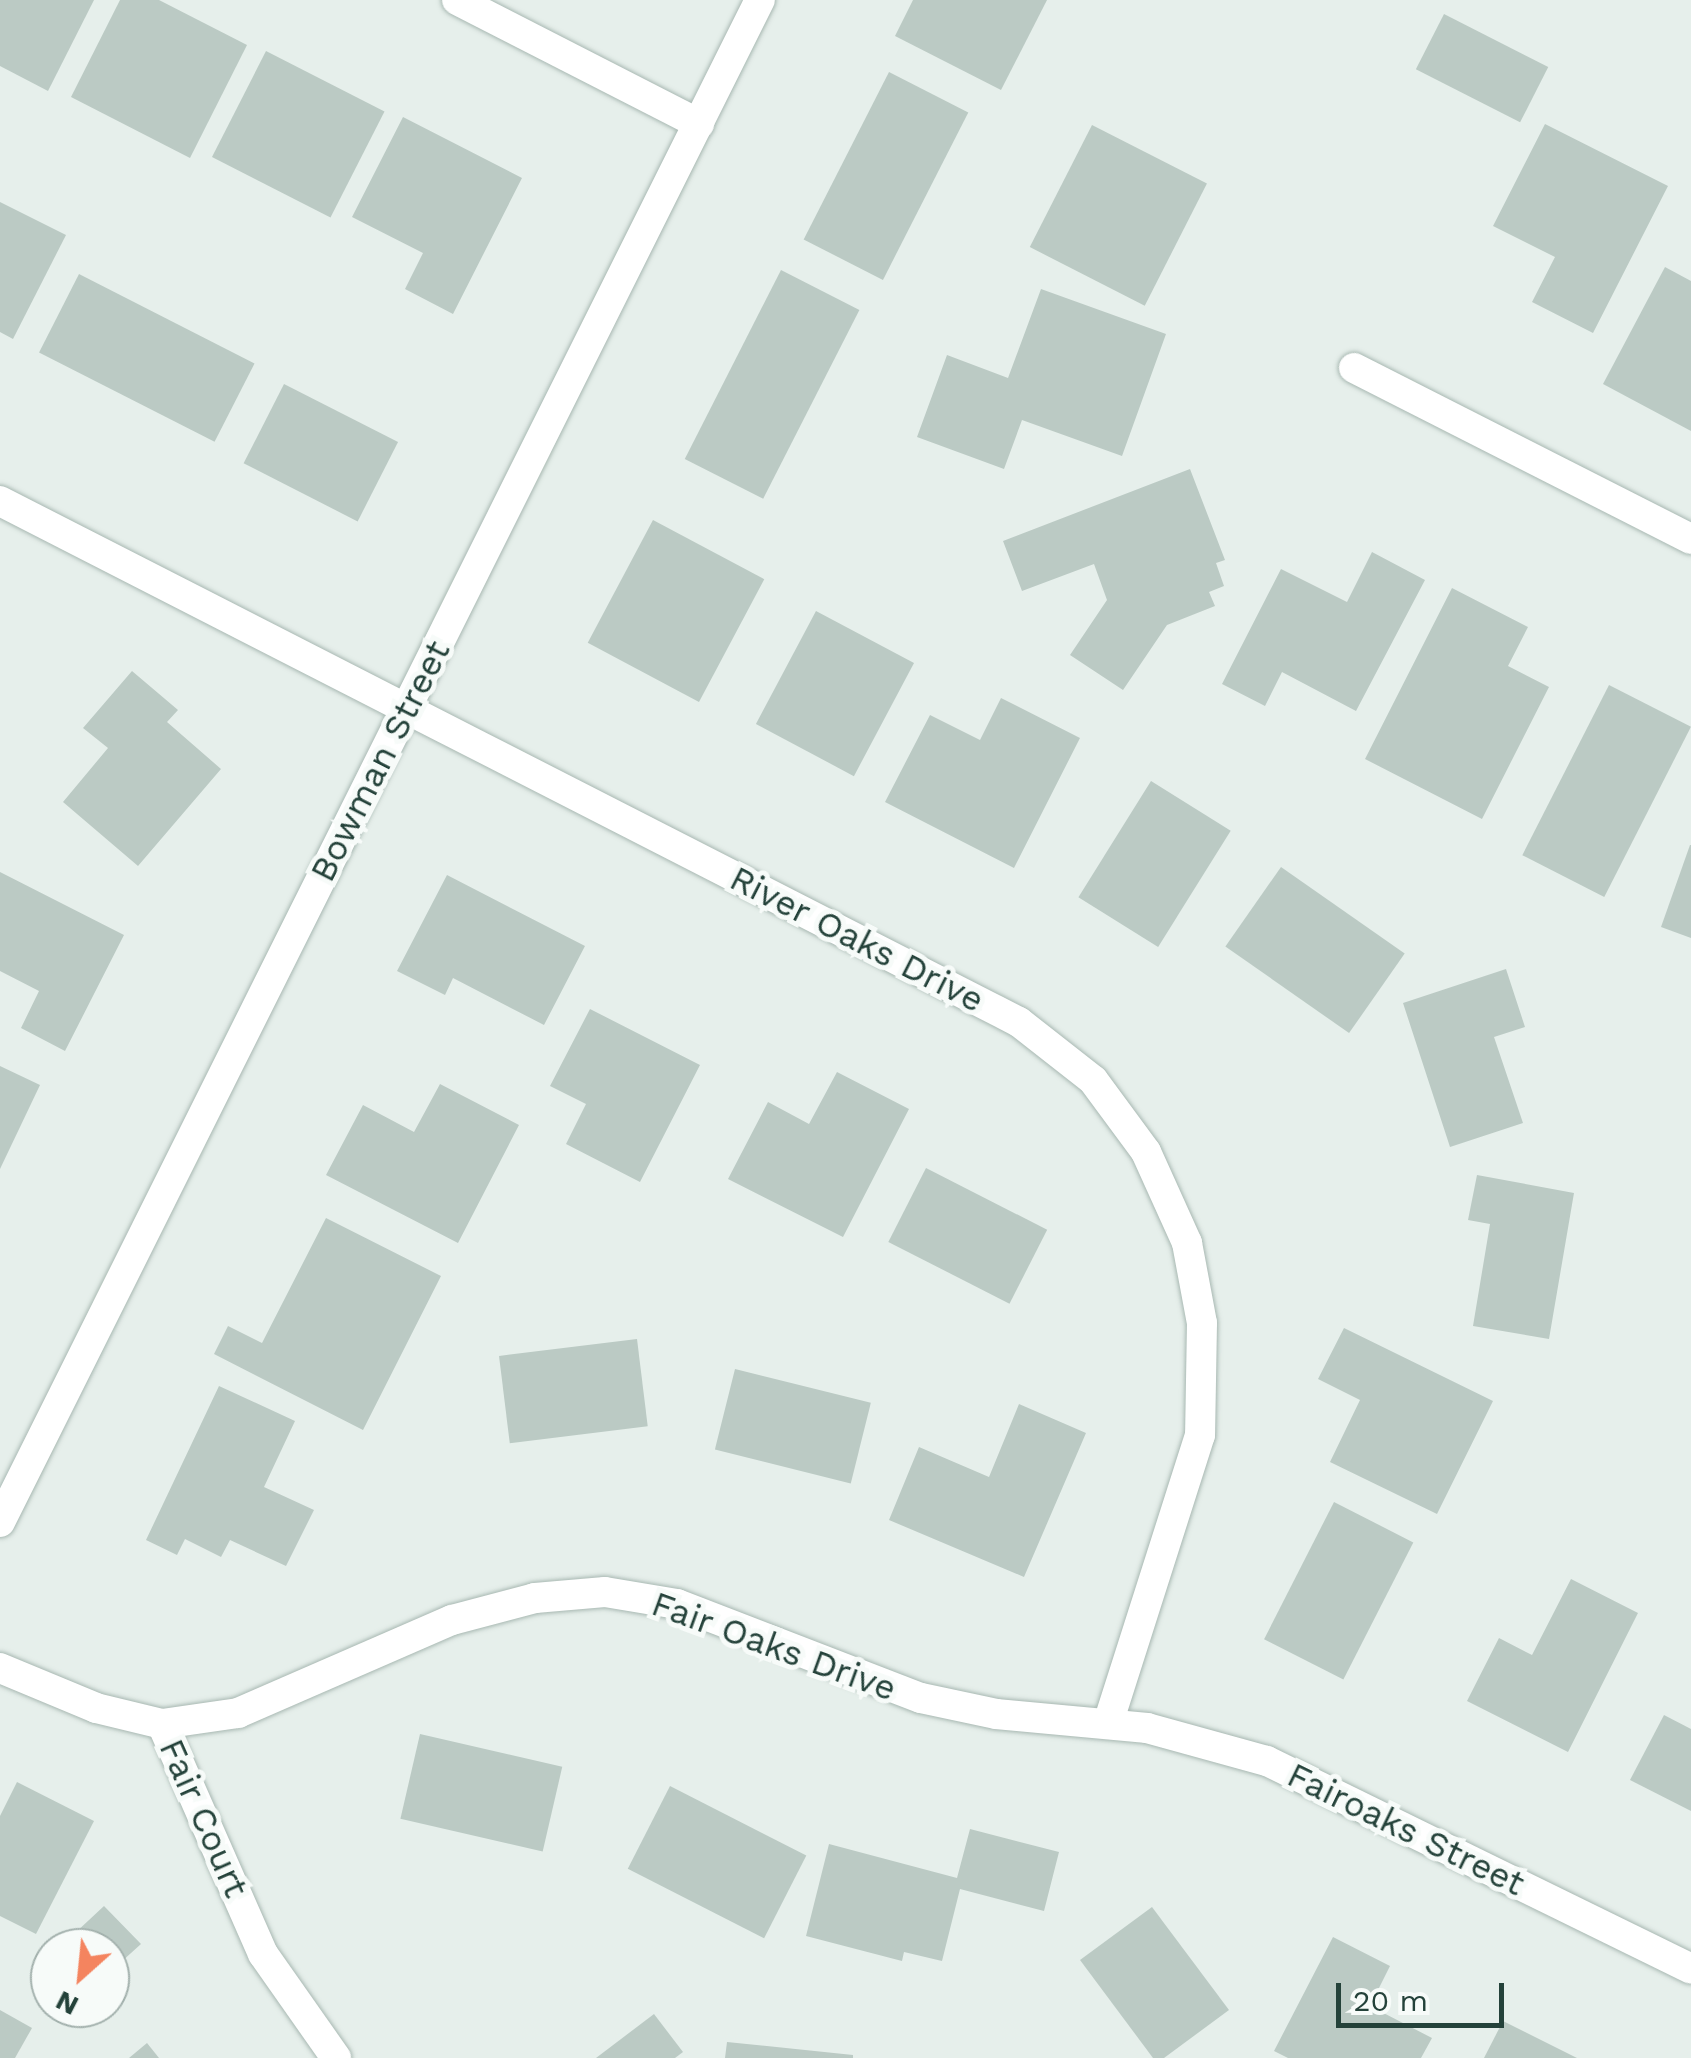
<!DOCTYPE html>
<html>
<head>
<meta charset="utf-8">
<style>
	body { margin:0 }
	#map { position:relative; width:1691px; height:2058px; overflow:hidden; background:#e6efeb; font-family:"Work Sans",sans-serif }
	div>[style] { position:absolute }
	.building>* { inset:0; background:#bbcac4; transform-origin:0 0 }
	.roads { filter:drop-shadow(0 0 2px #a8b8b2) drop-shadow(0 0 2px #a8b8b2) }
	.street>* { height:30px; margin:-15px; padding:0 15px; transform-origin:15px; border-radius:15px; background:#fff }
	span { translate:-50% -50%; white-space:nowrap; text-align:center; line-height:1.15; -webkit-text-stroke:10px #f7fbf9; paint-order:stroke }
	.street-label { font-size:35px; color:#24423a }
	.north { position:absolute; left:30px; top:1928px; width:100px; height:100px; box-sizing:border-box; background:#f7fbf9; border:2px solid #a3b1ad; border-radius:50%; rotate:207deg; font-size:28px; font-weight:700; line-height:40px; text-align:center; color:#24423a }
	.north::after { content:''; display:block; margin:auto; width:35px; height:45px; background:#f4845f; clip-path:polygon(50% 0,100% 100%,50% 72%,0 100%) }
	.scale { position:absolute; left:1336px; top:1983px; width:168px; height:45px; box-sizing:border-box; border:5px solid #24423a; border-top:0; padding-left:12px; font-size:30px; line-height:35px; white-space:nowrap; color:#24423a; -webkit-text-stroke:8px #f7fbf9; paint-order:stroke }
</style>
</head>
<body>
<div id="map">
	<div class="building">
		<i style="clip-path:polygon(0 0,94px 0,48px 91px,0 66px)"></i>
		<i style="clip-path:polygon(120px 0,159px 0,247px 45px,190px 158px,71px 97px)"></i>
		<i style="clip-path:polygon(913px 0,1047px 0,1001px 90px,895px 36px)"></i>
		<i style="left:1444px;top:14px;width:117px;height:62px;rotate:27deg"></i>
		<i style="left:266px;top:51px;width:133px;height:119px;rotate:27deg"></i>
		<i style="left:889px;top:72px;width:89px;height:188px;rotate:27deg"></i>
		<i style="clip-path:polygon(403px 117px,522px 178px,453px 314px,405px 289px,423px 253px,352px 217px)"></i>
		<i style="clip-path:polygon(1545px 124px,1668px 186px,1593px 333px,1532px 302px,1555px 257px,1493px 226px)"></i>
		<i style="left:1092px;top:125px;width:129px;height:137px;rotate:27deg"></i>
		<i style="clip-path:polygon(0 202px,66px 235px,13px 339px,0 332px)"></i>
		<i style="clip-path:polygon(1665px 267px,1691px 281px,1691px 431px,1603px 384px)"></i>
		<i style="left:781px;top:270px;width:88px;height:212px;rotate:27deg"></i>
		<i style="left:79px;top:274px;width:197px;height:88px;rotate:27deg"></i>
		<i style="clip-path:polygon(1041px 289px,1166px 334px,1122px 456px,1022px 420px,1004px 469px,917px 437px,947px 355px,1008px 378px)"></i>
		<i style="left:284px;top:384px;width:128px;height:89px;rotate:27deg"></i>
		<i style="clip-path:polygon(1190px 469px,1225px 560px,1216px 563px,1224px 586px,1209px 592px,1215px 606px,1167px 625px,1123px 690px,1070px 655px,1107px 600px,1094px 564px,1022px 591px,1003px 541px)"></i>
		<i style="left:653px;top:520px;width:126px;height:139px;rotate:28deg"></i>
		<i style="clip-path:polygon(1372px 552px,1425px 580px,1356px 711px,1282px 672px,1265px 706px,1222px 684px,1281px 569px,1347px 602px)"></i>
		<i style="clip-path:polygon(1452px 588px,1528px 627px,1508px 666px,1549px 687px,1482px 819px,1365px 759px)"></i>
		<i style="left:816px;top:611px;width:111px;height:128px;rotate:28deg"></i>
		<i style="clip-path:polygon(132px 671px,178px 710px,167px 722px,221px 769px,138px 866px,63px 802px,108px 748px,83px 728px)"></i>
		<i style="left:1609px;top:685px;width:92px;height:191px;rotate:27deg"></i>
		<i style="clip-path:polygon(1001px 698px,1080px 738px,1014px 868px,885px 802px,930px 715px,980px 740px)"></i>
		<i style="left:1151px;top:781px;width:94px;height:137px;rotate:32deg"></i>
		<i style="clip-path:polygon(1690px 845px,1691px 845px,1691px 938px,1661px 927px)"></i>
		<i style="left:1281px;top:867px;width:151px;height:97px;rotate:35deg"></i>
		<i style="clip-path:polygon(0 872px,124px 935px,65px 1051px,21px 1028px,39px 991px,0 971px)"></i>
		<i style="clip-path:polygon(447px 875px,585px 946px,544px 1025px,453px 978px,445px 995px,397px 971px)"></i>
		<i style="clip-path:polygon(1506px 969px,1525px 1027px,1494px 1037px,1523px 1123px,1450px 1147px,1403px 1003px)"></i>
		<i style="clip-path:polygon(590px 1009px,700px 1065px,640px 1182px,566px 1144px,586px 1104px,550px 1086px)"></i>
		<i style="clip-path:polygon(0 1066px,40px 1085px,0 1169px)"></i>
		<i style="clip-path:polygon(837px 1072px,909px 1109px,843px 1237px,728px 1179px,768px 1102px,809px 1124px)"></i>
		<i style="clip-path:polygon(440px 1084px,519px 1125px,458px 1243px,326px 1175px,363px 1105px,414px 1132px)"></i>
		<i style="left:926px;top:1168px;width:136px;height:83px;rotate:27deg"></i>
		<i style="clip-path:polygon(1477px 1175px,1574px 1193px,1549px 1339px,1473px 1326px,1490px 1224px,1468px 1220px)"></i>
		<i style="clip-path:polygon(326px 1218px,441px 1276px,363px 1430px,214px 1354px,228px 1326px,262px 1343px)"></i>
		<i style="clip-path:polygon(1344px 1328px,1493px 1401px,1437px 1514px,1330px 1462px,1360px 1400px,1318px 1379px)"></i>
		<i style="left:637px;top:1339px;width:88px;height:139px;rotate:83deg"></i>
		<i style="left:735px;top:1369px;width:140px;height:83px;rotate:14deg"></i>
		<i style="clip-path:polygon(219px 1386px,295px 1421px,264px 1487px,314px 1510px,286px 1566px,230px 1540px,221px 1557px,185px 1539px,177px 1555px,146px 1540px)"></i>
		<i style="clip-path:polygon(1019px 1404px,1086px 1433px,1024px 1577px,889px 1520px,919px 1447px,989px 1477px)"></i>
		<i style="left:1334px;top:1502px;width:89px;height:154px;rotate:27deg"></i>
		<i style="clip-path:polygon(1571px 1579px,1638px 1613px,1568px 1752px,1467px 1701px,1499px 1638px,1532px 1655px)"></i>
		<i style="clip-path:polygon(1664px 1715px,1691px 1729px,1691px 1811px,1630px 1780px)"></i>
		<i style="left:420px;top:1734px;width:146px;height:87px;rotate:13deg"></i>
		<i style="clip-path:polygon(17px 1782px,94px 1821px,36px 1934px,0 1916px,0 1816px)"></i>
		<i style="left:670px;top:1786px;width:153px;height:93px;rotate:27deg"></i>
		<i style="clip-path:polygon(970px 1829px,1059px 1852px,1044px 1911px,960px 1889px,942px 1961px,904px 1952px,902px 1961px,806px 1936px,829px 1844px,957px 1878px)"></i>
		<i style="clip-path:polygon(104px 1906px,141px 1944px,110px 1972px,110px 1948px,59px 1948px)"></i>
		<i style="clip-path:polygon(1152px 1907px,1229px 2010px,1164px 2058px,1153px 2058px,1080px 1960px)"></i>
		<i style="clip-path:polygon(1333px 1937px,1390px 1966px,1370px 2006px,1432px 2038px,1421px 2058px,1288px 2058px,1274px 2051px)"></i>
		<i style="clip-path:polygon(0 2010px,32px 2028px,15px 2058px,0 2058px)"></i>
		<i style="clip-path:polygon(654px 2014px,683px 2052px,675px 2058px,596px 2058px)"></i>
		<i style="clip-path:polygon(1503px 2021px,1577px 2058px,1484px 2058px)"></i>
		<i style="clip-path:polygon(727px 2042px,853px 2055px,853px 2058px,725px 2058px)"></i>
		<i style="clip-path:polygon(147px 2043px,159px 2058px,129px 2058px)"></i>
	</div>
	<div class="roads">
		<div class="street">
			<i style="left:457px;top:0;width:272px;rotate:27.1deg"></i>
			<i style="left:1354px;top:368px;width:378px;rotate:26.9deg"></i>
			<i style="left:0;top:501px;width:1144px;rotate:27.08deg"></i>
			<i style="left:1019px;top:1022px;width:94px;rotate:38.1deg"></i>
			<i style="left:1093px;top:1080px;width:89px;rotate:53.6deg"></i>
			<i style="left:1146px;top:1152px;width:100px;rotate:65.7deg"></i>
			<i style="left:1187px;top:1243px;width:81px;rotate:79.4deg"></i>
			<i style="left:1202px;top:1323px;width:112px;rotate:91deg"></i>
			<i style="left:1200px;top:1435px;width:303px;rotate:107.7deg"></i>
			<i style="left:0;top:1522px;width:1701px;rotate:-63.47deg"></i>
			<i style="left:0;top:1668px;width:104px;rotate:22.6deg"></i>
			<i style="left:96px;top:1708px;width:68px;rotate:13.6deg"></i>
			<i style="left:162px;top:1724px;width:251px;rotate:66.3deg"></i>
			<i style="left:263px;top:1954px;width:127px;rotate:54.9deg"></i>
			<i style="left:162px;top:1724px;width:77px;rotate:-8.2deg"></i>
			<i style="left:238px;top:1713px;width:233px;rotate:-23.5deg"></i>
			<i style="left:452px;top:1620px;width:86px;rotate:-14.8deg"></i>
			<i style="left:535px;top:1598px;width:70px;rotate:-4.9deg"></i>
			<i style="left:605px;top:1592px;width:73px;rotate:9.5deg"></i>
			<i style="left:677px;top:1604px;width:261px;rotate:21.1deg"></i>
			<i style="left:921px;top:1698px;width:77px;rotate:12deg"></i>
			<i style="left:996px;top:1714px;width:152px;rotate:5.3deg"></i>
			<i style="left:1147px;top:1728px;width:124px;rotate:15.4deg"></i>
			<i style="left:1267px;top:1761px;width:472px;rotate:26.1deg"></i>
		</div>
	</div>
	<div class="street-label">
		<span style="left:380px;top:761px;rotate:-63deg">Bowman Street</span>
		<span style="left:857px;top:939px;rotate:27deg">River Oaks Drive</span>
		<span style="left:774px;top:1646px;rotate:20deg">Fair Oaks Drive</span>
		<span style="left:204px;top:1818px;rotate:66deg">Fair Court</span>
		<span style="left:1406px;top:1829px;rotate:26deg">Fairoaks Street</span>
	</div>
	<div class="north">N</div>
	<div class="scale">20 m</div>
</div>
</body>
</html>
